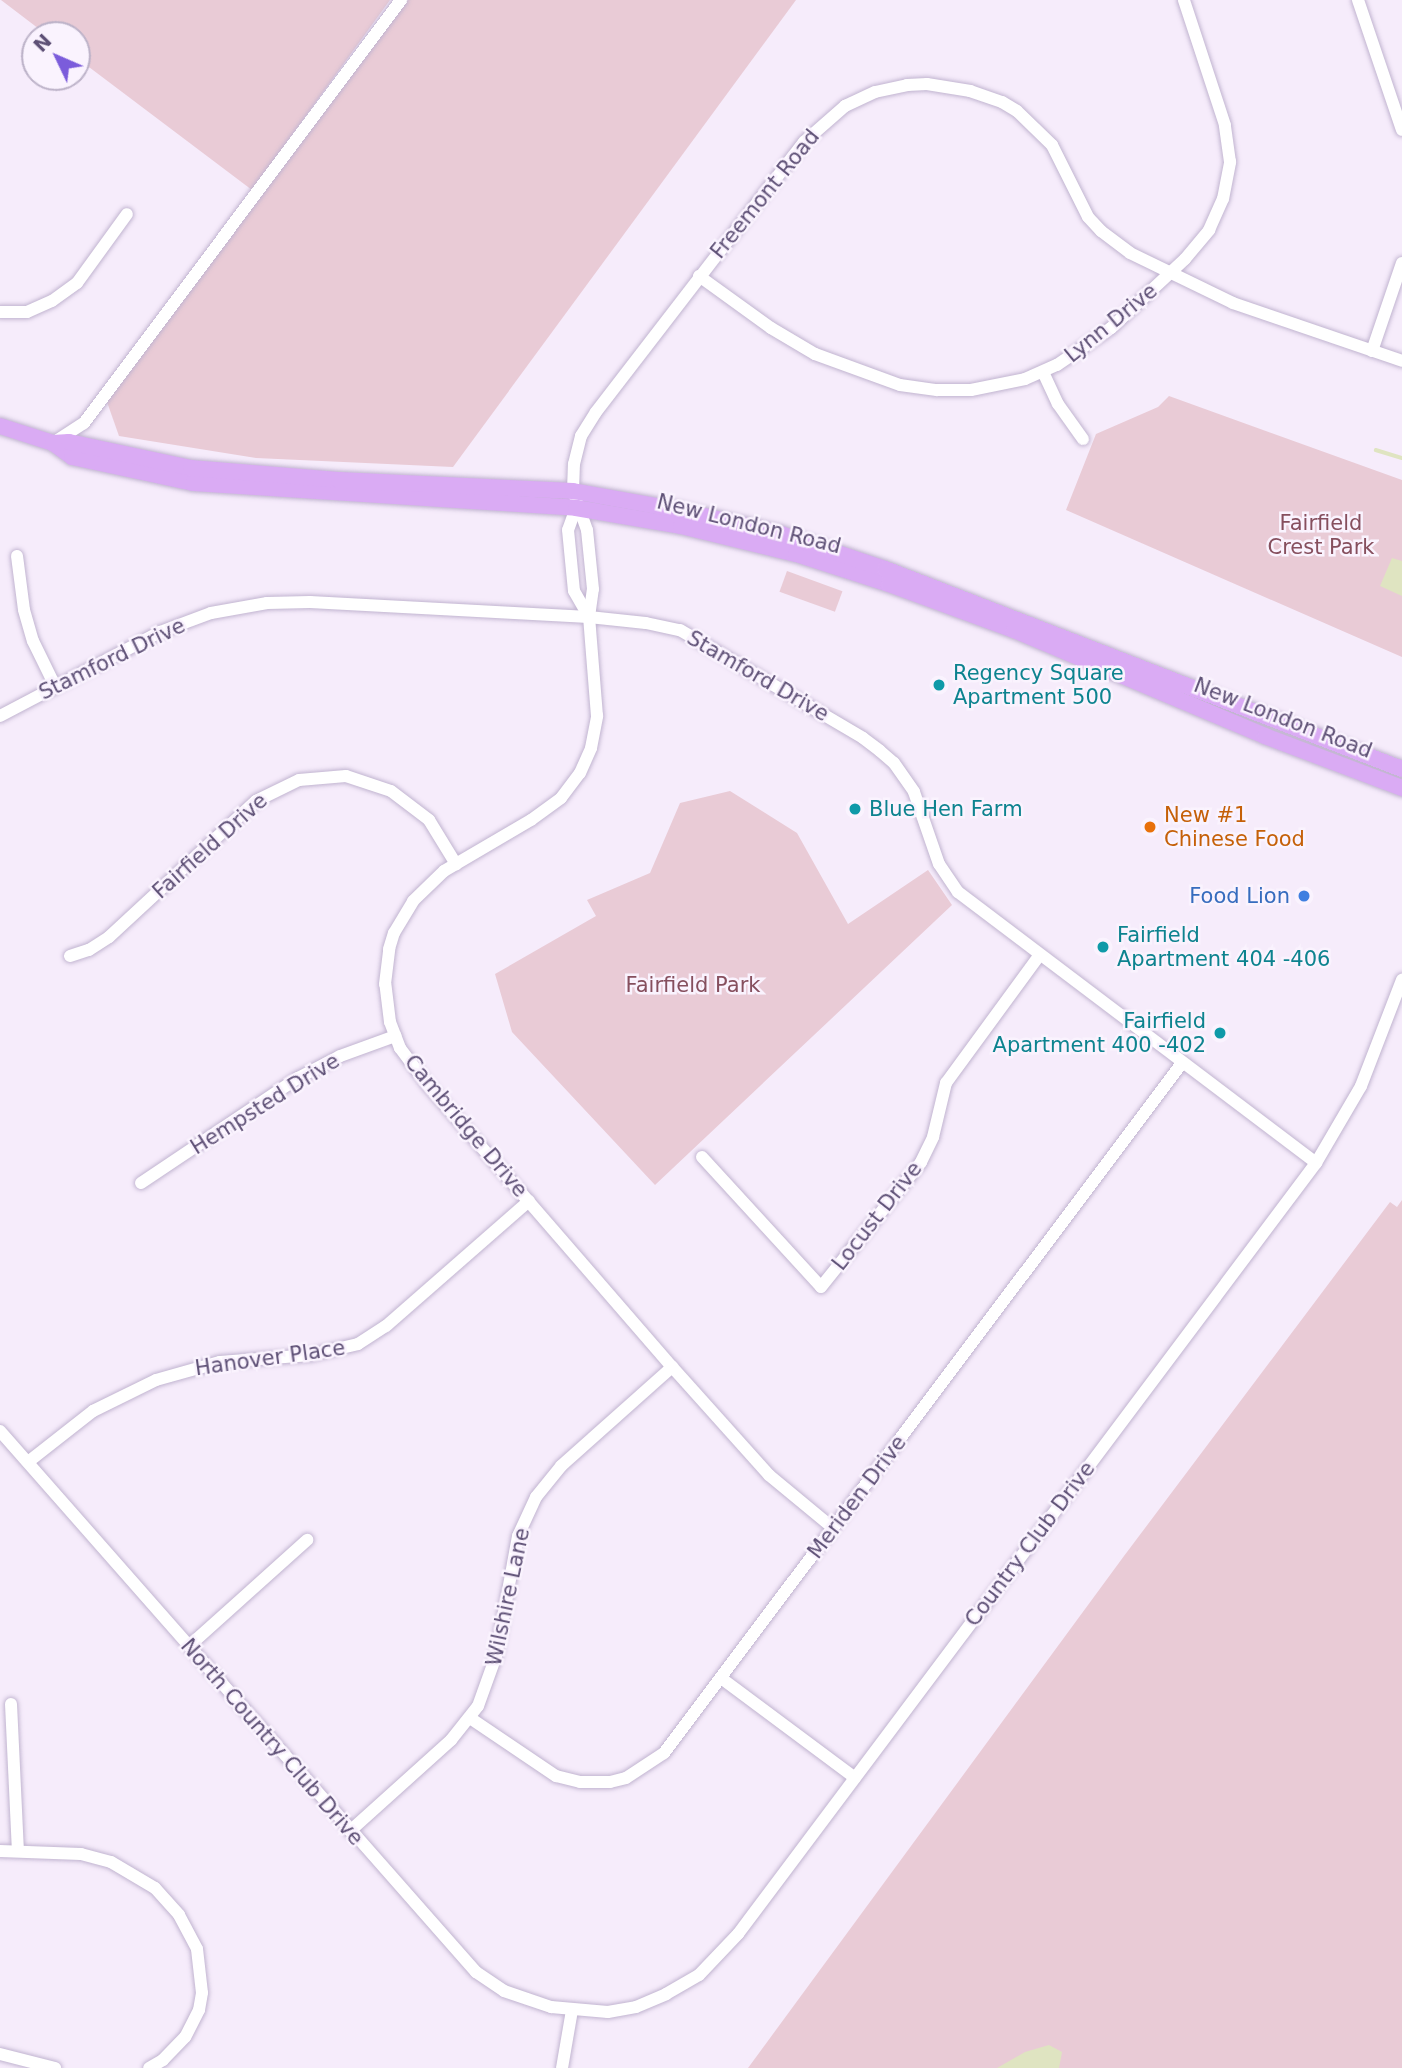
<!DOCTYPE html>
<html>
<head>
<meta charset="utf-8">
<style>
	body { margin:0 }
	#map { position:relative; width:1402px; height:2068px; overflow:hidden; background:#f6ecfb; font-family:"DejaVu Sans",sans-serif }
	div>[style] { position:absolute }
	.green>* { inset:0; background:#e9cbd6; transform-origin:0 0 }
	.water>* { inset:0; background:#dfe4c1 }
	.stream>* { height:3.5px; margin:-1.75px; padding:0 1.75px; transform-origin:1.75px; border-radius:1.75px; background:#dfe4c1 }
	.roads { filter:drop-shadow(0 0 2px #c1b4d0) drop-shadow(0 0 2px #c1b4d0) }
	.minor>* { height:12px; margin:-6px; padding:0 6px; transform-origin:6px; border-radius:6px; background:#fff }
	.major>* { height:16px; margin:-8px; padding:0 8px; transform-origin:8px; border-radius:8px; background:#daabf4 }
	.dots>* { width:19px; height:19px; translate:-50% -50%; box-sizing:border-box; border:4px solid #faf3fe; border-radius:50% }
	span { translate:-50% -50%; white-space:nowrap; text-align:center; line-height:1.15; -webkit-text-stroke:5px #faf3fe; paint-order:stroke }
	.street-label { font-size:21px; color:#5e5076 }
	.park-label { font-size:21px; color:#864f5e }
	.culture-label { font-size:21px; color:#0d838f }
	.left { translate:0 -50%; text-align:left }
	.right { translate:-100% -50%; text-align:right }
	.food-label { font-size:21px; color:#c56008 }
	.shop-label { font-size:21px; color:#366cbe }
	.north { position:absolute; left:21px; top:21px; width:70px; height:70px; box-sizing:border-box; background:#faf3fe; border:2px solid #bcb2c8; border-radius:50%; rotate:314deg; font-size:19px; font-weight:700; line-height:28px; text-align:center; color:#5e5076 }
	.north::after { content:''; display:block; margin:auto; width:24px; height:32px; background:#7b5cdb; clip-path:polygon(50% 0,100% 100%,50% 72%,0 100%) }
</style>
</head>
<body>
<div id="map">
	<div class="green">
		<i style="clip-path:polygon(1px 0,390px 0,252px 190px,77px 58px,77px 35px,47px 35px)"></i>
		<i style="clip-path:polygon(408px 0,796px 0,453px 467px,256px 458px,119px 436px,107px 402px)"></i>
		<i style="clip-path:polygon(1169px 396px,1402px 480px,1402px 657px,1066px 510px,1096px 434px,1158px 407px)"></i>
		<i style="left:787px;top:571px;width:59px;height:22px;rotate:20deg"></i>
		<i style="clip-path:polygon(730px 791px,797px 833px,848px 924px,928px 870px,952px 905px,655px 1185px,512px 1032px,495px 974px,596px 916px,587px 900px,650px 873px,680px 803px)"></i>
		<i style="clip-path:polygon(1402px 1200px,1402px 2068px,748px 2068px,1124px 1556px,1390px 1202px,1397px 1207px)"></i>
	</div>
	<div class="water">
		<i style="clip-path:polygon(1392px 558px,1402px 561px,1402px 596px,1380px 586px)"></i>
		<i style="clip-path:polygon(1049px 2045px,1062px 2052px,1059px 2068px,997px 2068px,1025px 2052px)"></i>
	</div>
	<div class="stream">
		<i style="left:1376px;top:450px;width:27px;rotate:17deg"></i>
	</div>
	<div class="roads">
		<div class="minor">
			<i style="left:1358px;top:0;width:137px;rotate:71.3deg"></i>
			<i style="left:699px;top:276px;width:89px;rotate:35.8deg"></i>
			<i style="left:771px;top:328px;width:51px;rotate:30.6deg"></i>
			<i style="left:815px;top:354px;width:90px;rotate:20deg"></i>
			<i style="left:900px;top:385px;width:37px;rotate:8deg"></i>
			<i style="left:937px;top:390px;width:34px"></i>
			<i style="left:971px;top:390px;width:55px;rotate:-11.5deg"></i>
			<i style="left:1025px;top:379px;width:35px;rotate:-24deg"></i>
			<i style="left:1057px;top:365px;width:65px;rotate:-34.4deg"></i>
			<i style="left:1111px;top:328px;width:101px;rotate:-43deg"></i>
			<i style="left:1185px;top:259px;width:38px;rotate:-50deg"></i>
			<i style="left:1209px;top:230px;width:34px;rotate:-66deg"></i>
			<i style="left:1223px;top:199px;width:38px;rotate:-79deg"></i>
			<i style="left:1230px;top:162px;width:37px;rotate:-98deg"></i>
			<i style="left:1225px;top:125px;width:132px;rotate:-108.2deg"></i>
			<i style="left:0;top:312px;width:27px"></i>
			<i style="left:27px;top:312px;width:27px;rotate:-24deg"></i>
			<i style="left:52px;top:301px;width:31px;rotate:-36deg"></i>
			<i style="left:77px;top:283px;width:85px;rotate:-54.1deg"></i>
			<i style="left:1372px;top:351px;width:93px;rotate:-71.2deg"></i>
			<i style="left:1043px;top:372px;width:35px;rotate:65deg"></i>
			<i style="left:1058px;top:404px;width:43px;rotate:54.5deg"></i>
			<i style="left:53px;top:443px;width:37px;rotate:-33deg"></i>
			<i style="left:84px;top:423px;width:529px;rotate:-53.15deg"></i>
			<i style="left:576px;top:508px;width:23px;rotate:110deg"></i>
			<i style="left:568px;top:530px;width:61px;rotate:84.4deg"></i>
			<i style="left:574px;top:591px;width:30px;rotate:60deg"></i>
			<i style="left:17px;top:556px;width:54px;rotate:82.6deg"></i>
			<i style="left:24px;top:610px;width:32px;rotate:74deg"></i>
			<i style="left:33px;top:641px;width:50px;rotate:63.9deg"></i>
			<i style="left:0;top:716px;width:181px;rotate:-27.7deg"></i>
			<i style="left:160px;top:632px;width:54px;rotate:-20.4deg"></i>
			<i style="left:211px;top:613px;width:57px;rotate:-10.1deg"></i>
			<i style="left:267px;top:603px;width:43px;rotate:-1.3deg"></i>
			<i style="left:310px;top:602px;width:279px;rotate:3.1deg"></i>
			<i style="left:589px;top:617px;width:57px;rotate:6deg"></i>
			<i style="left:646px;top:623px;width:35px;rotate:12deg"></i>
			<i style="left:680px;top:630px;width:212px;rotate:30.5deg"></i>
			<i style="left:863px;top:738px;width:21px;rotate:37deg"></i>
			<i style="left:880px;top:751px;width:18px;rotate:41deg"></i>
			<i style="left:894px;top:763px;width:35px;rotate:55deg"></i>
			<i style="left:914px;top:792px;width:76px;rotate:70.9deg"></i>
			<i style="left:939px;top:864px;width:34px;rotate:56deg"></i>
			<i style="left:958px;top:892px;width:449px;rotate:37.1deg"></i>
			<i style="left:70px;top:956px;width:20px;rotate:-18deg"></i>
			<i style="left:89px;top:950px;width:24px;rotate:-33deg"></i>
			<i style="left:109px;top:937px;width:200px;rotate:-42.8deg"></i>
			<i style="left:256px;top:801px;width:48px;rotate:-26deg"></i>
			<i style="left:299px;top:780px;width:47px;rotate:-4.9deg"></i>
			<i style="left:346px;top:776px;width:47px;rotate:18.4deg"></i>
			<i style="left:391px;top:791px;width:48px;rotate:37.3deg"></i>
			<i style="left:429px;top:820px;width:52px;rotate:58.5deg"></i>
			<i style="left:702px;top:1157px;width:176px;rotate:47.5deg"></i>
			<i style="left:821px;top:1287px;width:160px;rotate:-51.3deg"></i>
			<i style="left:921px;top:1162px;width:28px;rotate:-64deg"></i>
			<i style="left:933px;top:1137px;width:56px;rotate:-76.5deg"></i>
			<i style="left:946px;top:1083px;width:157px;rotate:-53.8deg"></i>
			<i style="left:141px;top:1183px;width:189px;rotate:-33.8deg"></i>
			<i style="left:298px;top:1078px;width:47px;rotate:-27.6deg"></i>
			<i style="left:340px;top:1056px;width:59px;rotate:-20deg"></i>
			<i style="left:0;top:1431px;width:721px;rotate:48.66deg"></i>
			<i style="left:476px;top:1972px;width:34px;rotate:34deg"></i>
			<i style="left:504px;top:1991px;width:50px;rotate:18.8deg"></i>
			<i style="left:551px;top:2007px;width:57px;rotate:5deg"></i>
			<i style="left:608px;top:2012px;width:28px;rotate:-10deg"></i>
			<i style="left:636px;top:2007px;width:33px;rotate:-23deg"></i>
			<i style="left:666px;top:1994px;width:38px;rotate:-30deg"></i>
			<i style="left:699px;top:1975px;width:57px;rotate:-46.4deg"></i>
			<i style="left:738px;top:1934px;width:964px;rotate:-53.14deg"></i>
			<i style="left:1316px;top:1163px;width:89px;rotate:-59.7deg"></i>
			<i style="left:1361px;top:1086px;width:114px;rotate:-68.9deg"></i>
			<i style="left:28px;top:1462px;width:83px;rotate:-38.1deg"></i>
			<i style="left:93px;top:1411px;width:70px;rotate:-26.2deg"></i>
			<i style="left:156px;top:1380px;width:66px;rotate:-15.7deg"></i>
			<i style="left:220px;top:1362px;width:91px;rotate:-4.4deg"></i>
			<i style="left:311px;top:1355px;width:48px;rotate:-13.2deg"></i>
			<i style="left:358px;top:1344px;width:33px;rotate:-33deg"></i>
			<i style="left:386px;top:1326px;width:190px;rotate:-41.2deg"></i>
			<i style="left:833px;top:1528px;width:83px;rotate:-140.4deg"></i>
			<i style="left:769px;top:1475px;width:145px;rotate:-131.9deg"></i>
			<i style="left:672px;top:1367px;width:374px;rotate:-130.9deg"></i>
			<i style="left:427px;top:1084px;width:45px;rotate:-126.9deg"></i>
			<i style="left:400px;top:1048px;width:28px;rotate:-111deg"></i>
			<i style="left:390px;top:1022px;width:38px;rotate:-97deg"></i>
			<i style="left:385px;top:984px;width:35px;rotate:-83deg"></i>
			<i style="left:389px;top:949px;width:17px;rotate:-73deg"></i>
			<i style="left:394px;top:933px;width:37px;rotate:-59deg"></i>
			<i style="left:413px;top:901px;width:43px;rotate:-44.1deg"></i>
			<i style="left:444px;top:871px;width:101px;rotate:-30.4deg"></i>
			<i style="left:531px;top:820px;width:37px;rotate:-36deg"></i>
			<i style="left:561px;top:798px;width:31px;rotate:-53deg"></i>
			<i style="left:580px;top:773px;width:27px;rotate:-66deg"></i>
			<i style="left:591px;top:748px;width:33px;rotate:-79deg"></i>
			<i style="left:597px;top:716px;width:99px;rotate:-94.6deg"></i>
			<i style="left:589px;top:617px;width:28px;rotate:-82deg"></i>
			<i style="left:593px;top:589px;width:59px;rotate:-95.8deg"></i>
			<i style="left:587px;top:530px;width:41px;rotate:-109.7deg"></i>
			<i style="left:573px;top:491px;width:27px;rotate:-88deg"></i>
			<i style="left:574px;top:464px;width:29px;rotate:-76deg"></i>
			<i style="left:581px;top:436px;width:28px;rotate:-58deg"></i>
			<i style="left:596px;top:412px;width:341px;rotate:-52.4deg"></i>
			<i style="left:804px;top:142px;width:55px;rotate:-41.3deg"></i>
			<i style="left:845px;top:106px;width:33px;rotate:-25deg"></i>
			<i style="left:875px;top:92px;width:33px;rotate:-12deg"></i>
			<i style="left:907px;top:85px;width:20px;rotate:-3deg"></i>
			<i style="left:927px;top:84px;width:44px;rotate:9.2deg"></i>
			<i style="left:970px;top:91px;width:34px;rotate:19deg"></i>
			<i style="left:1002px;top:102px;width:17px;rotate:31deg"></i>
			<i style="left:1017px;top:111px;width:49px;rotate:44.2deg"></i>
			<i style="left:1052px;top:145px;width:80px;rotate:63.4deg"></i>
			<i style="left:1088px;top:217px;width:19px;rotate:47deg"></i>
			<i style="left:1101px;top:231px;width:36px;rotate:37deg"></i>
			<i style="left:1130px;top:253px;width:114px;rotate:25.9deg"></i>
			<i style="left:1233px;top:303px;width:179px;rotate:18.9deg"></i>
			<i style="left:189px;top:1646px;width:159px;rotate:-41.9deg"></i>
			<i style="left:721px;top:1678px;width:167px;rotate:36.7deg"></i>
			<i style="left:11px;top:1704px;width:147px;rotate:87.3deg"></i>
			<i style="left:470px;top:1718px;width:104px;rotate:34deg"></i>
			<i style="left:556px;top:1776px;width:25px;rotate:14deg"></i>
			<i style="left:580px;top:1782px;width:30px"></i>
			<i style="left:610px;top:1782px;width:16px;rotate:-14deg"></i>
			<i style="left:626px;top:1778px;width:45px;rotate:-33.3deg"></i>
			<i style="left:664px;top:1753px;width:863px;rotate:-53.1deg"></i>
			<i style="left:350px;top:1831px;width:136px;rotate:-42deg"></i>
			<i style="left:451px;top:1740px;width:43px;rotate:-51.5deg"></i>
			<i style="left:478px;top:1706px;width:53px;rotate:-70.2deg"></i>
			<i style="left:496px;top:1656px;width:122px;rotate:-79.6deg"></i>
			<i style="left:518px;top:1536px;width:43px;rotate:-65.2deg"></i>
			<i style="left:536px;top:1497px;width:40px;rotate:-51deg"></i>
			<i style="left:561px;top:1466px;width:149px;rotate:-41.7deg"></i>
			<i style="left:0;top:1851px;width:81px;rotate:2.1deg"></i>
			<i style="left:81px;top:1854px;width:31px;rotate:15deg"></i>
			<i style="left:111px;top:1862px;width:51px;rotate:30.6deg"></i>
			<i style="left:155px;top:1888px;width:36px;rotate:48deg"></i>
			<i style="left:179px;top:1915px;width:38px;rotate:62deg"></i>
			<i style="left:197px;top:1949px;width:44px;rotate:83.5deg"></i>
			<i style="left:202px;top:1993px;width:17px;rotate:100deg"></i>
			<i style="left:199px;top:2010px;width:30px;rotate:117deg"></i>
			<i style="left:185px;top:2037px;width:32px;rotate:134deg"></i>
			<i style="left:163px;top:2060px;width:16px;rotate:150deg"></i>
			<i style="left:0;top:2054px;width:57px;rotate:14.3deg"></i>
			<i style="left:562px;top:2068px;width:59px;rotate:-80.2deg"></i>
		</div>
		<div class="major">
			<i style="left:0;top:426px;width:56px;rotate:17.8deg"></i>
			<i style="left:53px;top:443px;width:24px;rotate:36deg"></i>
			<i style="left:72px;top:457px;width:124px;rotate:12.1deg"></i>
			<i style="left:193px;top:483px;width:384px;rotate:3.7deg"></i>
			<i style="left:576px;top:508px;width:107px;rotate:9.7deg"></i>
			<i style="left:681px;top:526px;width:118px;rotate:13.7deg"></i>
			<i style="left:796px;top:554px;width:98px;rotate:17.9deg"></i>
			<i style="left:889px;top:584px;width:133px;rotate:20.2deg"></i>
			<i style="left:1014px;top:630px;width:272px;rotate:22.9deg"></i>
			<i style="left:1265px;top:736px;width:147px;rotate:20.8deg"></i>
			<i style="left:53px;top:443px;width:16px;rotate:-4deg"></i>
			<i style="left:69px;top:442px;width:125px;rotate:12deg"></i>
			<i style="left:191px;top:468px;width:148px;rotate:4.6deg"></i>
			<i style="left:339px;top:480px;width:234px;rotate:2.7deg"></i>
			<i style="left:573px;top:491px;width:108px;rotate:10.2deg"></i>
			<i style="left:679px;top:510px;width:105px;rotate:13.2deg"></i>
			<i style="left:781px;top:534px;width:110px;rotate:18.6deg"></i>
			<i style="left:885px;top:569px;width:554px;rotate:21.15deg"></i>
		</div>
	</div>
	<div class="dots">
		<i style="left:939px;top:685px;background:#0f9aa8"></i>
		<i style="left:855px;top:809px;background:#0f9aa8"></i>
		<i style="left:1150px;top:827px;background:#e8710a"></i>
		<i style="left:1304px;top:896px;background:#3f7fe0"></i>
		<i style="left:1103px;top:947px;background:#0f9aa8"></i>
		<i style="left:1220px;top:1033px;background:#0f9aa8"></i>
	</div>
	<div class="street-label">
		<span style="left:765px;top:194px;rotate:-51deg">Freemont Road</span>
		<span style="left:1111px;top:323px;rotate:-39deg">Lynn Drive</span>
		<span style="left:749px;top:524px;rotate:14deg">New London Road</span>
		<span style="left:112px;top:659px;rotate:-26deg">Stamford Drive</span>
		<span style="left:758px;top:676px;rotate:30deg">Stamford Drive</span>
		<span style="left:1283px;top:718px;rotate:21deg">New London Road</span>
		<span style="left:210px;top:846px;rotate:-42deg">Fairfield Drive</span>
		<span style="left:265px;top:1104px;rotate:-32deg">Hempsted Drive</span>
		<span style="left:466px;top:1126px;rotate:50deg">Cambridge Drive</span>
		<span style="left:877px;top:1216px;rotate:-52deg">Locust Drive</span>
		<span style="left:270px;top:1358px;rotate:-8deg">Hanover Place</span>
		<span style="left:857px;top:1497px;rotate:-53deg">Meriden Drive</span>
		<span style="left:1030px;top:1544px;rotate:-53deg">Country Club Drive</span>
		<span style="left:508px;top:1597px;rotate:-78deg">Wilshire Lane</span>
		<span style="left:272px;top:1742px;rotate:49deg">North Country Club Drive</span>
	</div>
	<div class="park-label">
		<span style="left:1321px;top:535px">Fairfield<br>Crest Park</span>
		<span style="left:693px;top:985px">Fairfield Park</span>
	</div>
	<div class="culture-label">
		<span class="left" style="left:953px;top:685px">Regency Square<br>Apartment 500</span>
		<span class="left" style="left:869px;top:809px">Blue Hen Farm</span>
		<span class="left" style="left:1117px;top:947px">Fairfield<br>Apartment 404 -406</span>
		<span class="right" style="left:1206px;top:1033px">Fairfield<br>Apartment 400 -402</span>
	</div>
	<div class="food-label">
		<span class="left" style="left:1164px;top:827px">New #1<br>Chinese Food</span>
	</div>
	<div class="shop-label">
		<span class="right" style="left:1290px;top:896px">Food Lion</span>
	</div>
	<div class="north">N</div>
</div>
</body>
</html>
